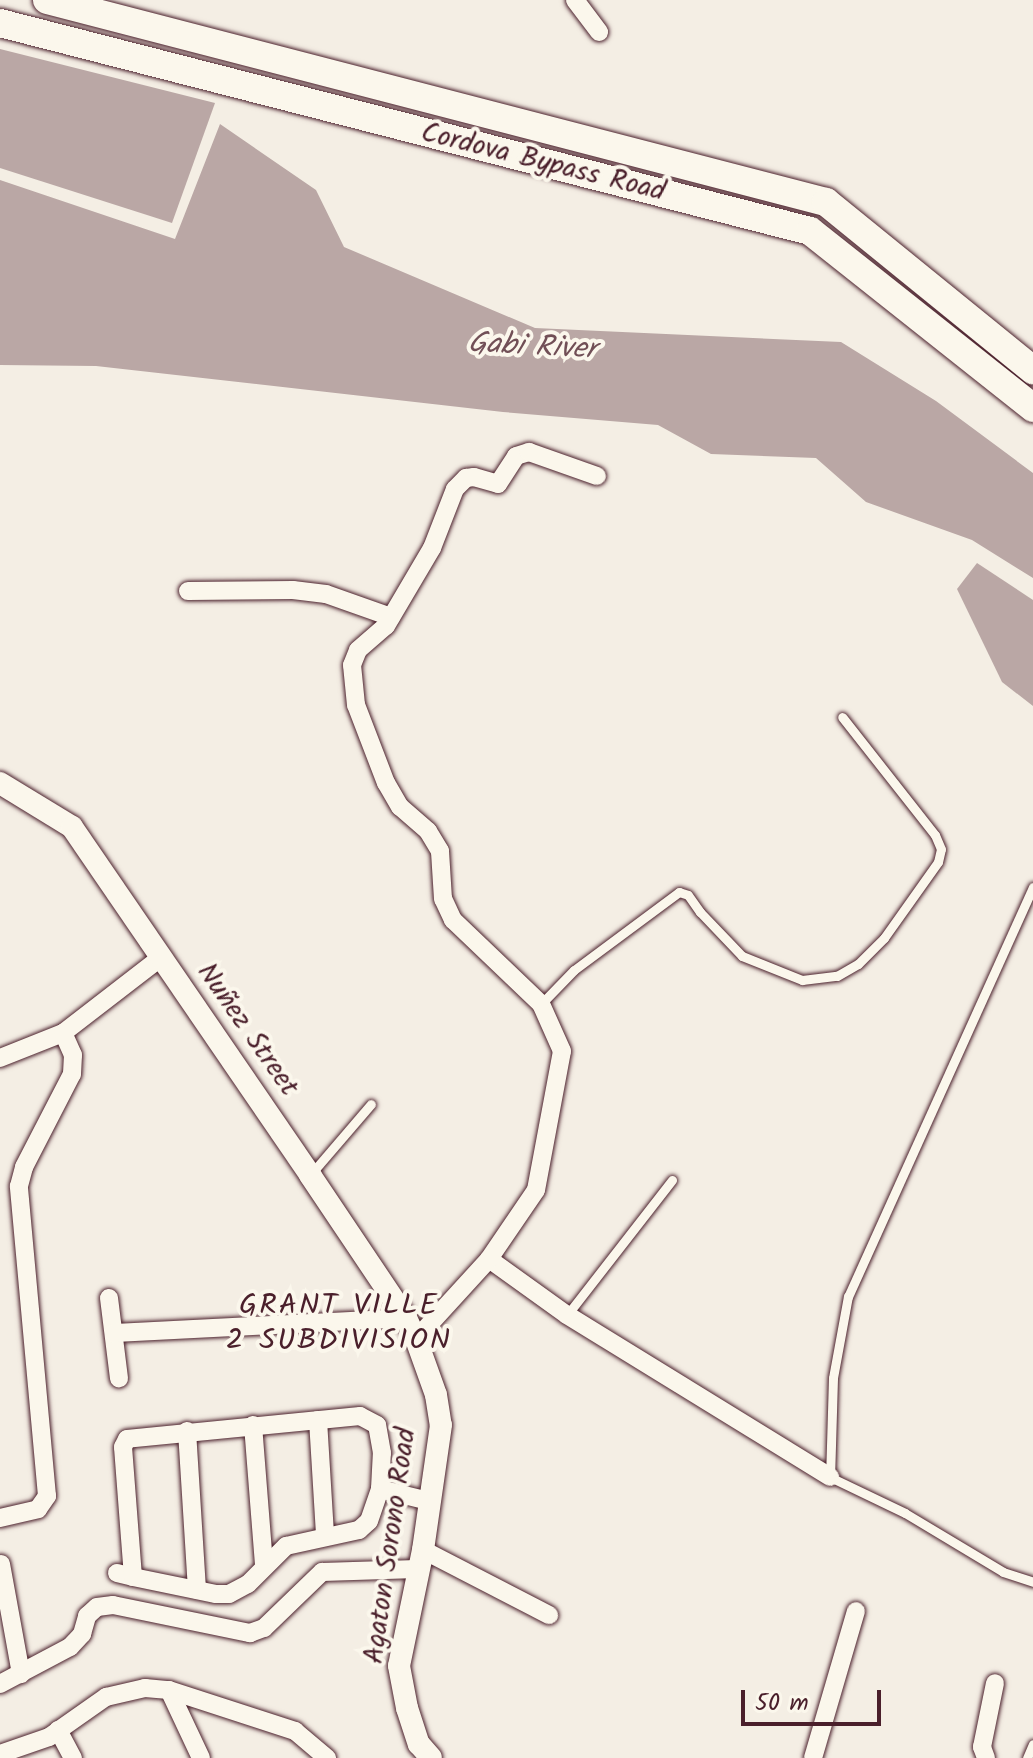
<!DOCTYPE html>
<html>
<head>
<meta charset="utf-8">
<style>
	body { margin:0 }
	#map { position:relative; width:1033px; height:1758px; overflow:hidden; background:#f4eee4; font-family:Kalam,sans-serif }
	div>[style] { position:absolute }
	.water>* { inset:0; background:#baa7a5 }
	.roads { filter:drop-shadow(0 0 2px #4a1f2b) drop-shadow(0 0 2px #4a1f2b) }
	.service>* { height:9px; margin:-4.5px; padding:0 4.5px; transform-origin:4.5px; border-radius:4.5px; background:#fbf7ec }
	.minor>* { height:18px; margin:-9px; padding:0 9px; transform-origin:9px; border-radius:9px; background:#fbf7ec }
	.tertiary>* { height:22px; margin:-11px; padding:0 11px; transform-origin:11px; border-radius:11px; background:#fbf7ec }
	.primary>* { height:28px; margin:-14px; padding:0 14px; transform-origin:14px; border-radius:14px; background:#fbf7ec }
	span { translate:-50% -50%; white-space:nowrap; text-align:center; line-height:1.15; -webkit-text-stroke:8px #fbf7ec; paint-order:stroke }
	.street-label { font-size:28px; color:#4a1f2b }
	.water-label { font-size:30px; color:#714f56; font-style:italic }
	.neighbourhood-label { font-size:30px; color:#4a1f2b; letter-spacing:2px }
	.scale { position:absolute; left:741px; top:1690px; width:140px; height:36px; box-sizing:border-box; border:4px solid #4a1f2b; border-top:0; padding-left:10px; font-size:24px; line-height:28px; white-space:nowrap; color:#4a1f2b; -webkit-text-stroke:6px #fbf7ec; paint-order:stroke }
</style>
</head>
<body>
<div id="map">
	<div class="water">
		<i style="clip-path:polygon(0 49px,215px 103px,172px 223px,0 168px)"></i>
		<i style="clip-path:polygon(220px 124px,316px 190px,344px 247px,535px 328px,841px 342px,936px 401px,1033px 473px,1033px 578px,972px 540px,866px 502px,816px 458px,711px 454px,658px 425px,503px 412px,96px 366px,0 365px,0 180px,175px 239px)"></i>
		<i style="clip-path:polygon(977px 563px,1033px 600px,1033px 706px,1002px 682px,957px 589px)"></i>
	</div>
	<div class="roads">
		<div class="service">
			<i style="left:1033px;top:887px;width:449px;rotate:114.3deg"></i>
			<i style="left:848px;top:1296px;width:83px;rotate:100.4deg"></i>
			<i style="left:833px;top:1378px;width:99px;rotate:91.7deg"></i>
			<i style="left:830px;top:1477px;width:83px;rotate:25.6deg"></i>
			<i style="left:905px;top:1513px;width:114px;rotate:31deg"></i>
			<i style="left:1003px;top:1572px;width:32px;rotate:18deg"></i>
			<i style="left:541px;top:1004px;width:47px;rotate:-45.9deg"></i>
			<i style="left:574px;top:970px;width:131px;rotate:-36.6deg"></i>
			<i style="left:679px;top:892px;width:9px;rotate:18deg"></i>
			<i style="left:688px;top:895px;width:21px;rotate:55deg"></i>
			<i style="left:700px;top:912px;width:61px;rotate:46.3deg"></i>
			<i style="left:742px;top:956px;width:65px;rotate:21.8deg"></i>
			<i style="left:802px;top:980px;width:35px;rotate:-7deg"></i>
			<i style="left:837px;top:976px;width:24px;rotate:-30deg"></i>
			<i style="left:858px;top:964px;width:37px;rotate:-45deg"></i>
			<i style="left:884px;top:938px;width:93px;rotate:-54.6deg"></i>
			<i style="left:938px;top:862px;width:13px;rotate:-77deg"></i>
			<i style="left:941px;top:849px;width:15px;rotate:-113deg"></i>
			<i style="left:935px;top:835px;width:150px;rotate:-128.2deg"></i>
			<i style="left:311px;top:1174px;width:92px;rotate:-49.4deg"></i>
			<i style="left:567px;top:1315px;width:171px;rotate:-52.1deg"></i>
			<i style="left:1027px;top:1758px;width:15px;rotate:-67deg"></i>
		</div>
		<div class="minor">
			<i style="left:575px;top:0;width:40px;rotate:53deg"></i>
			<i style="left:188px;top:591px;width:105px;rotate:-0.5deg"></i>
			<i style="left:293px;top:590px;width:33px;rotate:7deg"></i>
			<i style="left:326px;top:594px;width:69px;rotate:19.5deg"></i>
			<i style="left:0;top:1058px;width:68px;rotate:-21.6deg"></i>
			<i style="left:63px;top:1033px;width:123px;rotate:-37.7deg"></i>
			<i style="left:489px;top:1259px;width:96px;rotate:35.7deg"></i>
			<i style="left:567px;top:1315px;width:309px;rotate:31.6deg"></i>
			<i style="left:109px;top:1298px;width:81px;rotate:82.9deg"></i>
			<i style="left:114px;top:1333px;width:292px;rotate:-2.9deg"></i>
			<i style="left:416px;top:1339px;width:108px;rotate:-47.6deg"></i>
			<i style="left:489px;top:1259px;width:83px;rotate:-55.7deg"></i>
			<i style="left:536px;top:1190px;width:141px;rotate:-79.4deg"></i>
			<i style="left:562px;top:1051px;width:51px;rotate:-114.1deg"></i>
			<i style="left:541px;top:1004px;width:122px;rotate:-136.3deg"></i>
			<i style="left:453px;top:920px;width:23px;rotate:-115deg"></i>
			<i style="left:443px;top:899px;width:48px;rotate:-93.6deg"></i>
			<i style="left:440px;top:851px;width:23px;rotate:-121deg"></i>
			<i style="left:428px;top:831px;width:37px;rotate:-139deg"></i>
			<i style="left:400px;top:807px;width:28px;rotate:-120deg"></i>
			<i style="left:386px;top:783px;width:84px;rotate:-111deg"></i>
			<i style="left:356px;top:705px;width:40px;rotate:-95.7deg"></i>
			<i style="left:352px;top:665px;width:16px;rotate:-68deg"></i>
			<i style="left:358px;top:650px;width:37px;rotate:-41deg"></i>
			<i style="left:386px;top:626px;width:91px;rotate:-59.5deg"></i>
			<i style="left:432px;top:548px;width:63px;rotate:-68.7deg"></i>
			<i style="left:455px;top:489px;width:16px;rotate:-45deg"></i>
			<i style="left:466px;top:478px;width:8px;rotate:-7deg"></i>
			<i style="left:474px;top:477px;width:25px;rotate:16deg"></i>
			<i style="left:498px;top:484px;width:33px;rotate:-57deg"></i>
			<i style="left:516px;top:456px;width:14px;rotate:-17deg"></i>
			<i style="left:529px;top:452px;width:72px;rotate:19.4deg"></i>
			<i style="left:318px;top:1420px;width:116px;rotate:86.5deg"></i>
			<i style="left:253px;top:1425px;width:141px;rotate:85.5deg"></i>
			<i style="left:187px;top:1431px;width:159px;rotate:86.4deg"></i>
			<i style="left:380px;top:1489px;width:50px;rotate:13.8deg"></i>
			<i style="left:0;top:1518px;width:39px;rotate:-13deg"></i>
			<i style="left:38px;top:1509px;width:16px;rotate:-55deg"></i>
			<i style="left:47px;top:1496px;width:311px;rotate:-95.2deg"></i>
			<i style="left:19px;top:1186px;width:20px;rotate:-75deg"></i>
			<i style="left:24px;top:1167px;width:105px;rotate:-62.7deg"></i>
			<i style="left:72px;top:1074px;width:19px;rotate:-87deg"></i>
			<i style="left:73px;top:1055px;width:24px;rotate:-114deg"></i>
			<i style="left:423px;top:1550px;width:142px;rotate:27.3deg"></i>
			<i style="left:1px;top:1564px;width:112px;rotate:79.7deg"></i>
			<i style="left:117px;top:1573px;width:16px;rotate:14deg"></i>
			<i style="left:133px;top:1577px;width:85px;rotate:11.6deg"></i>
			<i style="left:216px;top:1594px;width:13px"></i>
			<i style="left:229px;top:1594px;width:21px;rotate:-28deg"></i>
			<i style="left:248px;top:1584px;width:54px;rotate:-45deg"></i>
			<i style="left:286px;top:1546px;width:75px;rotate:-12.4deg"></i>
			<i style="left:359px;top:1530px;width:13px;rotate:-42deg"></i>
			<i style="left:369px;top:1521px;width:34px;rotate:-71deg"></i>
			<i style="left:380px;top:1489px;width:36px;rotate:-87deg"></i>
			<i style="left:382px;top:1453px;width:28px;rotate:-100deg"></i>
			<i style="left:377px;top:1425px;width:19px;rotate:-152deg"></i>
			<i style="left:360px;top:1416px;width:234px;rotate:174.4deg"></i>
			<i style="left:127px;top:1439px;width:9px;rotate:117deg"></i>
			<i style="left:123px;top:1447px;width:130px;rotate:85.6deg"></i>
			<i style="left:0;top:1684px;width:79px;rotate:-27.9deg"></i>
			<i style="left:70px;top:1647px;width:18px;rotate:-47deg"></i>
			<i style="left:82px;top:1634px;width:19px;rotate:-74deg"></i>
			<i style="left:87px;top:1616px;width:13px;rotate:-42deg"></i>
			<i style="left:97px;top:1607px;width:16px;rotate:-7deg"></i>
			<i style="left:113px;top:1605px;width:140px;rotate:11.6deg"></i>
			<i style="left:250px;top:1633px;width:15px;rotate:-20deg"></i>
			<i style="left:264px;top:1628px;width:81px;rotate:-44deg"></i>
			<i style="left:322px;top:1572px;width:95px;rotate:-1.8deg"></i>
			<i style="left:169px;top:1690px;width:75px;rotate:64.8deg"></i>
			<i style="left:58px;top:1730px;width:32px;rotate:62deg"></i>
			<i style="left:0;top:1754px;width:52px;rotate:-19.1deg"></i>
			<i style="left:49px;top:1737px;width:70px;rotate:-35.1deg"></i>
			<i style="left:106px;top:1697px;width:40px;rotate:-13deg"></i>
			<i style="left:145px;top:1688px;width:24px;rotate:5deg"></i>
			<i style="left:169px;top:1690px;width:133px;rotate:18deg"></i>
			<i style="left:295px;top:1731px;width:42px;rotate:40.2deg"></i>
			<i style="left:813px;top:1758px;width:153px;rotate:-73.7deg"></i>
			<i style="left:986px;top:1758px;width:12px;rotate:-110deg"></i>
			<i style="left:982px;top:1747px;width:65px;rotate:-78.5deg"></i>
		</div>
		<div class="tertiary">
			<i style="left:0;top:783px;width:84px;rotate:31.4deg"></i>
			<i style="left:72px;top:827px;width:422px;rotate:55.6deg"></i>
			<i style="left:310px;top:1175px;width:172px;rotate:56.1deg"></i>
			<i style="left:406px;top:1318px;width:23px;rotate:65deg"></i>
			<i style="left:416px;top:1339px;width:59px;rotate:70.3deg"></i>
			<i style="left:436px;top:1395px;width:30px;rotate:81deg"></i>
			<i style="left:441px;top:1425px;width:126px;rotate:98.2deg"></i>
			<i style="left:423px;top:1550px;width:118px;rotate:101.7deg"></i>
			<i style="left:399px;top:1666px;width:43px;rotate:79.2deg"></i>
			<i style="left:407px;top:1708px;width:38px;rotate:72deg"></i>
			<i style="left:419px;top:1744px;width:18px;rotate:49deg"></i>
		</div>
		<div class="primary">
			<i style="left:47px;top:0;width:805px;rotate:14.54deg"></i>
			<i style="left:826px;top:202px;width:267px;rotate:39.1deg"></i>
			<i style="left:0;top:23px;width:836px;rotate:14.4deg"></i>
			<i style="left:810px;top:231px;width:285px;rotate:38.4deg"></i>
		</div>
	</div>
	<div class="street-label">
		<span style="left:543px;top:163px;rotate:14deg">Cordova Bypass Road</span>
		<span style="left:247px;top:1030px;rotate:55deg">Nuñez Street</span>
		<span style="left:391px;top:1546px;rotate:-82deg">Agaton Sorono Road</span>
	</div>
	<div class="water-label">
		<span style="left:532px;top:347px;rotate:3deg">Gabi River</span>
	</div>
	<div class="neighbourhood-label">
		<span style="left:339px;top:1323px">GRANT VILLE<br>2 SUBDIVISION</span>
	</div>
	<div class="scale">50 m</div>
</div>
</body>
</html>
